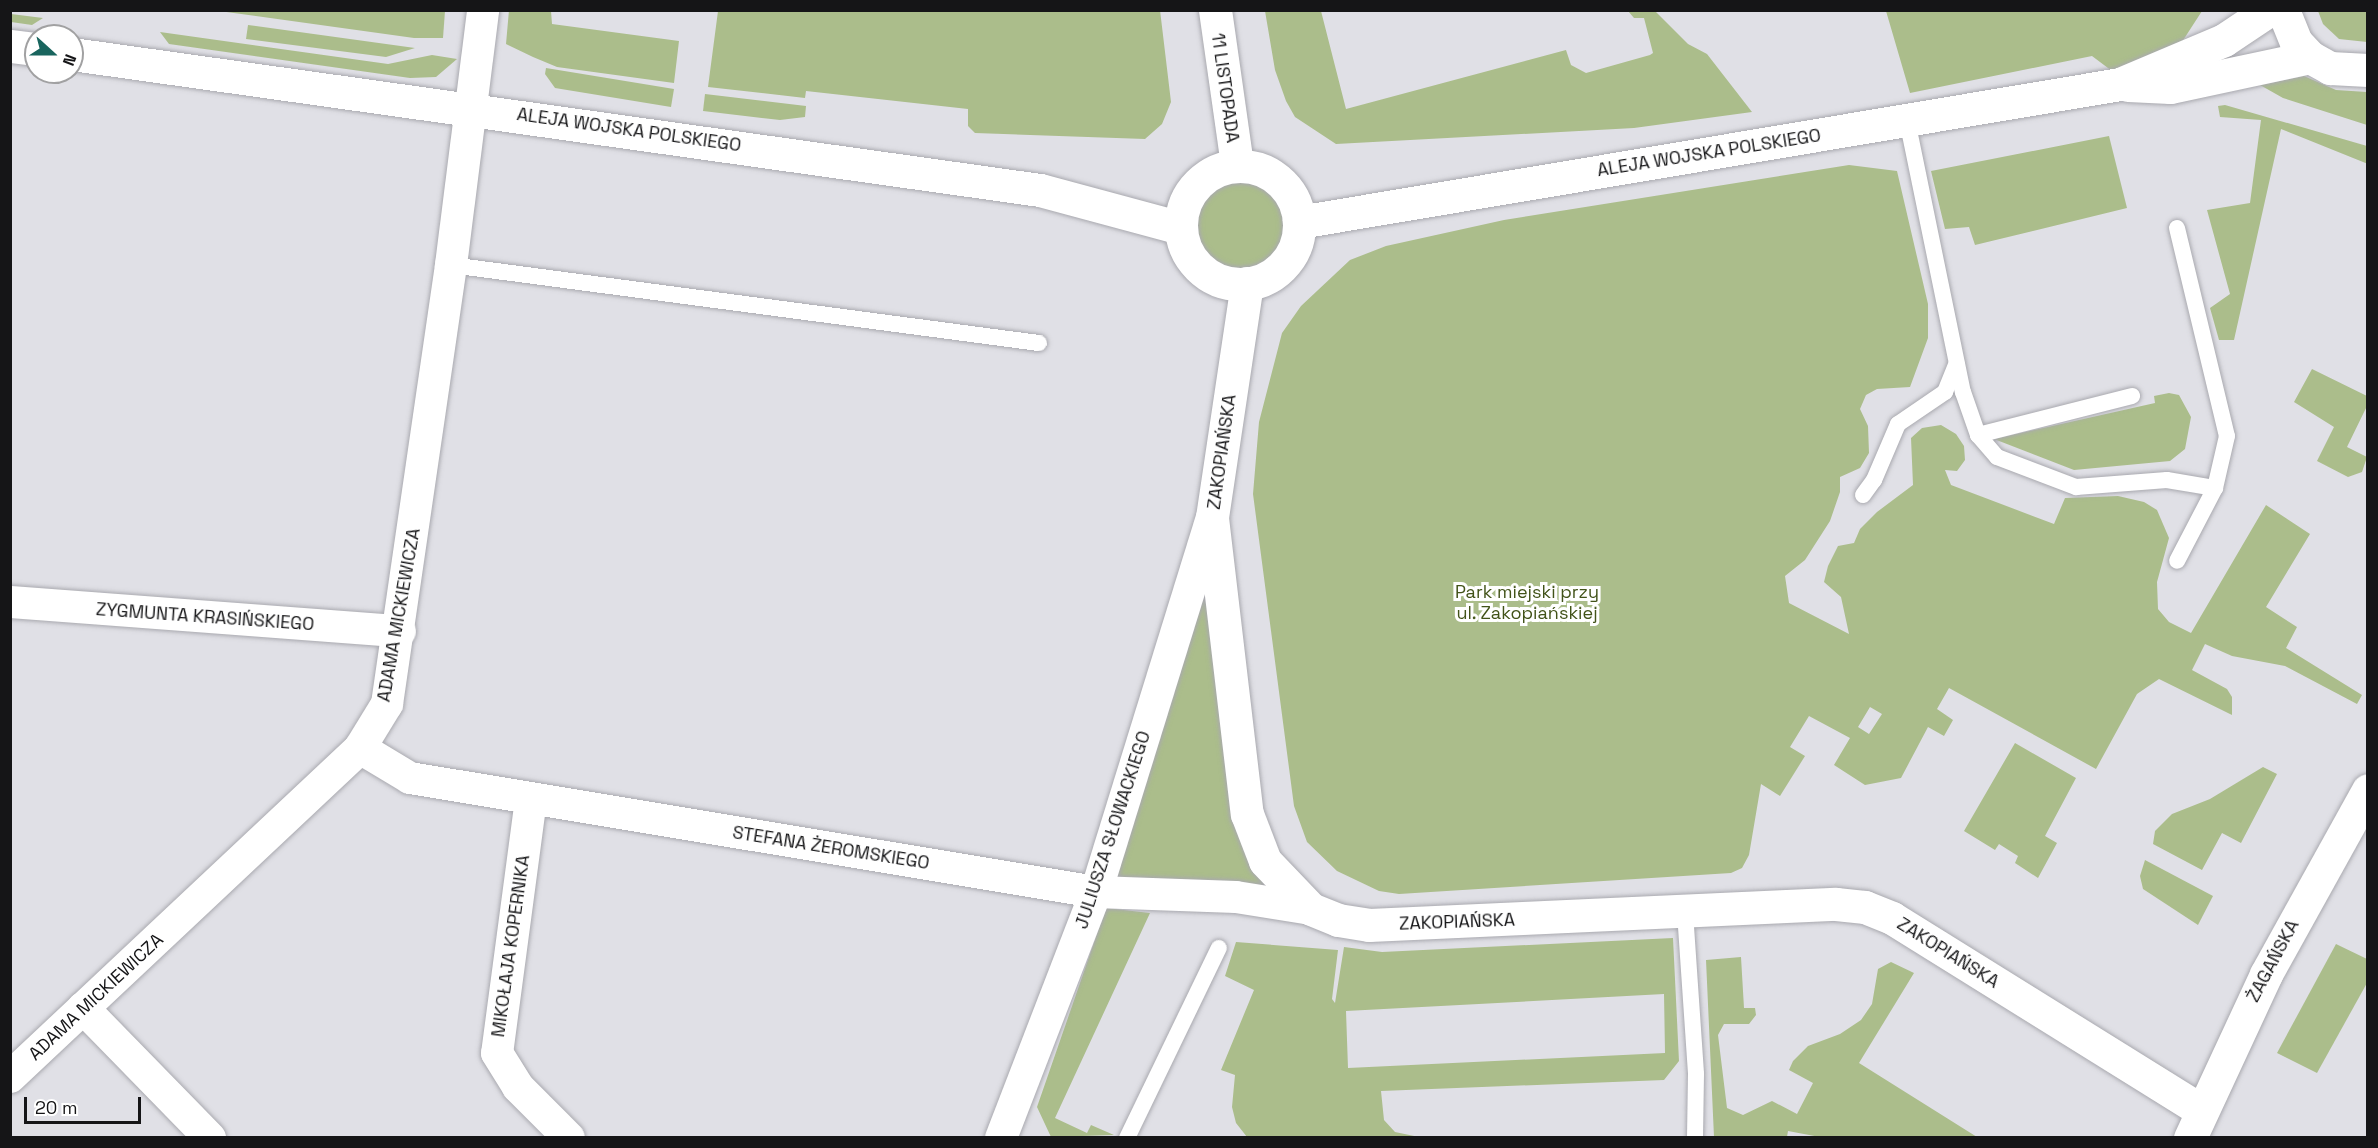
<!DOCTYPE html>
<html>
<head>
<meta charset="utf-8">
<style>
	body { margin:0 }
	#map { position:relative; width:2378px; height:1148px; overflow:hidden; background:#e0e0e6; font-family:"Space Grotesk",sans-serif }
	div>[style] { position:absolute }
	.green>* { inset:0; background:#abbd8b }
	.round { border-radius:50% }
	.roads { filter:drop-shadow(0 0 2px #a9a9af) drop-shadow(0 0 2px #a9a9af) }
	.service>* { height:16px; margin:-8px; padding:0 8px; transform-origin:8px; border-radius:8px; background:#fff }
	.minor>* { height:32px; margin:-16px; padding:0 16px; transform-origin:16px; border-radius:16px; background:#fff }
	.tertiary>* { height:33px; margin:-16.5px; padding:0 16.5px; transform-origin:16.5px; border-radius:16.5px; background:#fff }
	.tertiary>.ring { margin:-16.5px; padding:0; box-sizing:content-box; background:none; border:33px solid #fff; border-radius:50% }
	span { translate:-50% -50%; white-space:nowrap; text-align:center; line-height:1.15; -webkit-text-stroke:6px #fff; paint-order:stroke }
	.street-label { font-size:18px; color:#151517 }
	.park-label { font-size:18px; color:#425319 }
	.frame { position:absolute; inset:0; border:12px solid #151517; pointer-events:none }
	.north { position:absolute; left:24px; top:24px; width:60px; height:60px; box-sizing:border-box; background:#fff; border:2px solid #a1a1a2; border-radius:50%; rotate:111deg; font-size:16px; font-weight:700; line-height:24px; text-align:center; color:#151517 }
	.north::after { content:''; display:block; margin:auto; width:21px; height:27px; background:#19655e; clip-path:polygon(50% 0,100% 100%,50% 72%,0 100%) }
	.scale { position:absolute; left:24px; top:1097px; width:117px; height:27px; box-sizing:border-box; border:3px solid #151517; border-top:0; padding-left:8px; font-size:18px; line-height:21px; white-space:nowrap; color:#151517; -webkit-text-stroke:4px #fff; paint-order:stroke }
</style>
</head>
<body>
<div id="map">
	<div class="green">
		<i style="clip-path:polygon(509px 10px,551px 11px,552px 24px,679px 41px,674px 83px,557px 67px,533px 57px,506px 44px)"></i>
		<i style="clip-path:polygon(1160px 10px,1171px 102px,1162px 124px,1145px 139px,975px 133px,968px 126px,968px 109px,806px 91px,805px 98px,708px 87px,718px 11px)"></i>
		<i style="clip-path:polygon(219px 11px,445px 11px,443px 38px,414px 38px)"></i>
		<i style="clip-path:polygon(1265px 11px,1321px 11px,1346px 109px,1566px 50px,1571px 65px,1586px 73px,1650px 55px,1653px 53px,1644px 18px,1634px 18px,1628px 11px,1655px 11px,1688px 44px,1707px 54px,1752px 112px,1634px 128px,1336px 144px,1295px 117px,1286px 101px,1275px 70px)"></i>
		<i style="clip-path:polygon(1886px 11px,2202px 11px,2180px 45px,2112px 71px,2092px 56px,1910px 93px)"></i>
		<i style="clip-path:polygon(2318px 11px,2367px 11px,2367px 42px,2339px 39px,2323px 24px)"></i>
		<i style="clip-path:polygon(11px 14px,43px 18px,32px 25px,11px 22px)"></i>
		<i style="clip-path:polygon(248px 25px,415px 48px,386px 57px,246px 39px)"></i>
		<i style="clip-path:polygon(160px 32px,388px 64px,432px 55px,457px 59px,436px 77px,410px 78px,169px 44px)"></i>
		<i style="clip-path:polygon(546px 68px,674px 89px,671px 107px,555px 88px,545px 74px)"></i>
		<i style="clip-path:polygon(2304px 76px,2336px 90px,2367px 92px,2367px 125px,2283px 98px,2260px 85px)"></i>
		<i style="clip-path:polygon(705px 94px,806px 106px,805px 117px,780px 120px,703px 111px)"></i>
		<i style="clip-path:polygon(2225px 105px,2367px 146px,2368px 164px,2281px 129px,2234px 340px,2219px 340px,2210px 308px,2230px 294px,2207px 210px,2250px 203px,2261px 120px,2220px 117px,2218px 106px)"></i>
		<i style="clip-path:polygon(2109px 136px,2127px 208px,1975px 245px,1969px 227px,1945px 229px,1931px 171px)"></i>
		<i style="clip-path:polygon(evenodd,1849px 165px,1897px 171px,1928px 304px,1928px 338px,1910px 387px,1877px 389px,1866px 395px,1860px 409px,1868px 426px,1869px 453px,1860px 468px,1840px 477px,1840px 492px,1830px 521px,1805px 560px,1785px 576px,1789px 603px,1849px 634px,1841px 597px,1824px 582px,1828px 566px,1838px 546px,1854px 543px,1860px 529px,1877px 512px,1913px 485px,1911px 438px,1922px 428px,1941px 425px,1956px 434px,1964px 446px,1965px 460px,1957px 471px,1945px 470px,1951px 485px,2054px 524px,2065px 498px,2118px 496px,2144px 502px,2157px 510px,2169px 538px,2157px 582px,2158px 609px,2169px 622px,2191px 633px,2266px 505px,2310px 534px,2266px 607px,2297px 627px,2286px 648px,2362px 695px,2357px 704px,2285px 666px,2232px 656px,2205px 644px,2192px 670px,2227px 689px,2232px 697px,2232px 715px,2159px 679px,2137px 694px,2096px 769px,1949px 688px,1937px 709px,1953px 720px,1944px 736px,1928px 727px,1901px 778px,1865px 785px,1834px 765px,1850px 738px,1809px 716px,1790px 747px,1805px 756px,1780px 796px,1761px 784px,1749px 855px,1742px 868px,1731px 873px,1399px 894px,1379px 891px,1337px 871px,1307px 842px,1294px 806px,1253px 494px,1259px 422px,1282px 333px,1301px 306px,1350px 260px,1386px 246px,1504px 220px,1849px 165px,1870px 707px,1882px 714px,1869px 734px,1858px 727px,1870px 707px)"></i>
		<i class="round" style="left:1193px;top:174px;width:98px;height:98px"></i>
		<i style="clip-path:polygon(2312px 369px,2367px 396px,2367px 406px,2347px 447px,2367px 457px,2362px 472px,2348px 477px,2317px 461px,2334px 427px,2294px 402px)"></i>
		<i style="clip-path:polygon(2169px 393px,2179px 395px,2191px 417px,2185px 449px,2170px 461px,2074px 470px,1994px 439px,2155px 403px,2154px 396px)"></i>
		<i style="clip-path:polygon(1207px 552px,1274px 886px,1105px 880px)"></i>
		<i style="clip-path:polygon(2015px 743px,2076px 778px,2045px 836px,2057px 843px,2038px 878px,2015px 863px,2018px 856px,1999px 844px,1995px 850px,1964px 831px)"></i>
		<i style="clip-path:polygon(2263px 767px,2277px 774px,2241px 843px,2222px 833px,2202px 870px,2153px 844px,2155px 831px,2172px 814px,2210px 799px)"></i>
		<i style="clip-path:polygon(2145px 860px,2213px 896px,2198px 925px,2143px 889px,2140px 876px)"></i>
		<i style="clip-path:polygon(1106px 908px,1150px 913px,1055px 1118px,1087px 1133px,1091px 1125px,1114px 1135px,1051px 1137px,1037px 1107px)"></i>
		<i style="clip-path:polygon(evenodd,1673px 938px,1679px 1061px,1664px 1080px,1381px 1091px,1384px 1120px,1395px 1132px,1419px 1137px,1247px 1137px,1236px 1123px,1232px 1107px,1235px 1075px,1221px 1070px,1254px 990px,1225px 976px,1236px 942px,1338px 950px,1332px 999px,1335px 1003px,1344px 947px,1382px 952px,1673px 938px,1664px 994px,1665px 1053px,1348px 1068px,1346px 1011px,1664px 994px)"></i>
		<i style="clip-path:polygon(2336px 944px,2367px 959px,2367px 983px,2317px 1073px,2277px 1053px)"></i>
		<i style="clip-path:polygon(1741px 957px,1744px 1008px,1755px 1008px,1756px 1015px,1749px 1024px,1724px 1024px,1718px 1035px,1727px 1108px,1743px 1115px,1772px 1101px,1797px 1114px,1813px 1083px,1789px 1070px,1793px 1061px,1808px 1046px,1840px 1034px,1861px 1020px,1872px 1004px,1878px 969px,1891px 962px,1914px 973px,1859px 1063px,1977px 1137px,1825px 1138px,1788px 1131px,1787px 1137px,1714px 1137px,1706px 960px)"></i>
	</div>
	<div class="roads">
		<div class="service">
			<i style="left:1907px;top:120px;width:278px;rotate:78.4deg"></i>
			<i style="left:1963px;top:392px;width:46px;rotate:70.8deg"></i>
			<i style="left:1978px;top:435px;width:29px;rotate:49deg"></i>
			<i style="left:1997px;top:457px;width:85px;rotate:20.8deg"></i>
			<i style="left:2076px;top:487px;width:91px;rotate:-4.4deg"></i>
			<i style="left:2167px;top:480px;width:49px;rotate:9.5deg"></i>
			<i style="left:2177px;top:228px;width:214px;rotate:76.5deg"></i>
			<i style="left:2227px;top:436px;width:53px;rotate:103deg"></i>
			<i style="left:2215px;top:488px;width:82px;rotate:117.5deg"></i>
			<i style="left:451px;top:265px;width:593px;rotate:7.56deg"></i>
			<i style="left:1978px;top:435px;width:159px;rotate:-14.2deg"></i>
			<i style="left:1863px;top:495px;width:19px;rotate:-54deg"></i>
			<i style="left:1874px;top:480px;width:61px;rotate:-66.8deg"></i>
			<i style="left:1898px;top:424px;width:57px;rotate:-34.2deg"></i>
			<i style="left:1945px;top:392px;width:31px;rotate:-68deg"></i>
			<i style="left:1685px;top:912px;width:162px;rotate:86.1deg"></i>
			<i style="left:1696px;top:1074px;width:64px;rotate:90.9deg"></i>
			<i style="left:1127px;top:1138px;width:211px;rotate:-64.2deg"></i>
		</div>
		<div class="minor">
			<i style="left:10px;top:602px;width:391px;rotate:4.3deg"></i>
			<i style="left:360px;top:748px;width:58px;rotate:31deg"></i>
			<i style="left:410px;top:778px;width:695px;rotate:9.44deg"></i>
			<i style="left:1096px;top:892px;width:140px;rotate:2deg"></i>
			<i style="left:1236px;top:897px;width:76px;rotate:9.1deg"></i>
			<i style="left:531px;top:799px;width:256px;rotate:97.6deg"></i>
			<i style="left:497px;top:1053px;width:40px;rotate:58deg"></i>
			<i style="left:518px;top:1087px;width:72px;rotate:45deg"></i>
			<i style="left:83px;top:1008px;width:182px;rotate:45.7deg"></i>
			<i style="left:10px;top:1077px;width:480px;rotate:-43.2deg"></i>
			<i style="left:360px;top:748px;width:52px;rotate:-58.5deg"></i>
			<i style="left:387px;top:704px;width:444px;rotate:-81.7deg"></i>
			<i style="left:451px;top:265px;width:257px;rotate:-82.8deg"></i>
			<i style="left:1001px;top:1138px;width:264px;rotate:-68.9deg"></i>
			<i style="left:1096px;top:892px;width:392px;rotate:-72.8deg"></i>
		</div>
		<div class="tertiary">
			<i style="left:1215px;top:10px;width:157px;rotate:81.9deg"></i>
			<i style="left:2283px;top:10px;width:35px;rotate:68deg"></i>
			<i style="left:2296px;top:42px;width:21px;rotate:47deg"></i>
			<i style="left:2310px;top:57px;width:23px;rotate:29deg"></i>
			<i style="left:2330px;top:68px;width:38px;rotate:3deg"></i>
			<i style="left:10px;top:46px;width:26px;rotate:7deg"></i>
			<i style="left:72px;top:54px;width:978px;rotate:8deg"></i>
			<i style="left:1040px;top:190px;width:146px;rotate:15.1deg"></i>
			<i style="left:2128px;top:85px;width:42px;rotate:2.7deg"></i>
			<i style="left:2170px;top:87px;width:143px;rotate:-12.1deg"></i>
			<i class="ring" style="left:1181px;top:166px;width:85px;height:85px"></i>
			<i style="left:1299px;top:222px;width:833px;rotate:-9.54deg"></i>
			<i style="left:2120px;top:84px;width:113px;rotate:-22.9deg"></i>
			<i style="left:2224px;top:40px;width:54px;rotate:-33.7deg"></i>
			<i style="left:1247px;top:283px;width:238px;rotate:98.5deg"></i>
			<i style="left:1212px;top:518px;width:298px;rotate:83.3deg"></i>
			<i style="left:1247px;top:814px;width:50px;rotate:69deg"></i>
			<i style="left:1265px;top:861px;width:66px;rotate:46.2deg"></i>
			<i style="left:1311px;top:909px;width:29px;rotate:22deg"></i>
			<i style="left:1338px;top:920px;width:31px;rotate:9deg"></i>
			<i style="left:1369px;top:925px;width:467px;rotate:-2.6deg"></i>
			<i style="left:1836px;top:904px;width:29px;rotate:6deg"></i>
			<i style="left:1865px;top:907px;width:29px;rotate:22deg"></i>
			<i style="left:1892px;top:918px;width:363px;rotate:31.9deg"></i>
			<i style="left:2190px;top:1138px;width:181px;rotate:-65.1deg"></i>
			<i style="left:2266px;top:974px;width:210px;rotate:-61deg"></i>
		</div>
	</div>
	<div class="street-label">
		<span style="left:1225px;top:88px;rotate:82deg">11 LISTOPADA</span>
		<span style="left:629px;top:130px;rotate:8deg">ALEJA WOJSKA POLSKIEGO</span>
		<span style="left:1709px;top:153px;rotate:-9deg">ALEJA WOJSKA POLSKIEGO</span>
		<span style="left:1222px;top:452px;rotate:-82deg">ZAKOPIAŃSKA</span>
		<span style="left:399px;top:615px;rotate:-80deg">ADAMA MICKIEWICZA</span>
		<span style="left:205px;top:617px;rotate:4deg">ZYGMUNTA KRASIŃSKIEGO</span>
		<span style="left:1113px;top:830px;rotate:-72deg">JULIUSZA SŁOWACKIEGO</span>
		<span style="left:831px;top:848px;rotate:9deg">STEFANA ŻEROMSKIEGO</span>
		<span style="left:1457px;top:922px;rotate:-2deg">ZAKOPIAŃSKA</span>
		<span style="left:511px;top:946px;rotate:-82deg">MIKOŁAJA KOPERNIKA</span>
		<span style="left:1948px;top:953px;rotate:32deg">ZAKOPIAŃSKA</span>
		<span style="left:2273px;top:961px;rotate:-62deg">ŻAGAŃSKA</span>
		<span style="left:96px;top:997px;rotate:-43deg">ADAMA MICKIEWICZA</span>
	</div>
	<div class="park-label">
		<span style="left:1527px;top:603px">Park miejski przy<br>ul. Zakopiańskiej</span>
	</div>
	<div class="frame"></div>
	<div class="north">N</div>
	<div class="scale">20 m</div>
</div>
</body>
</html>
